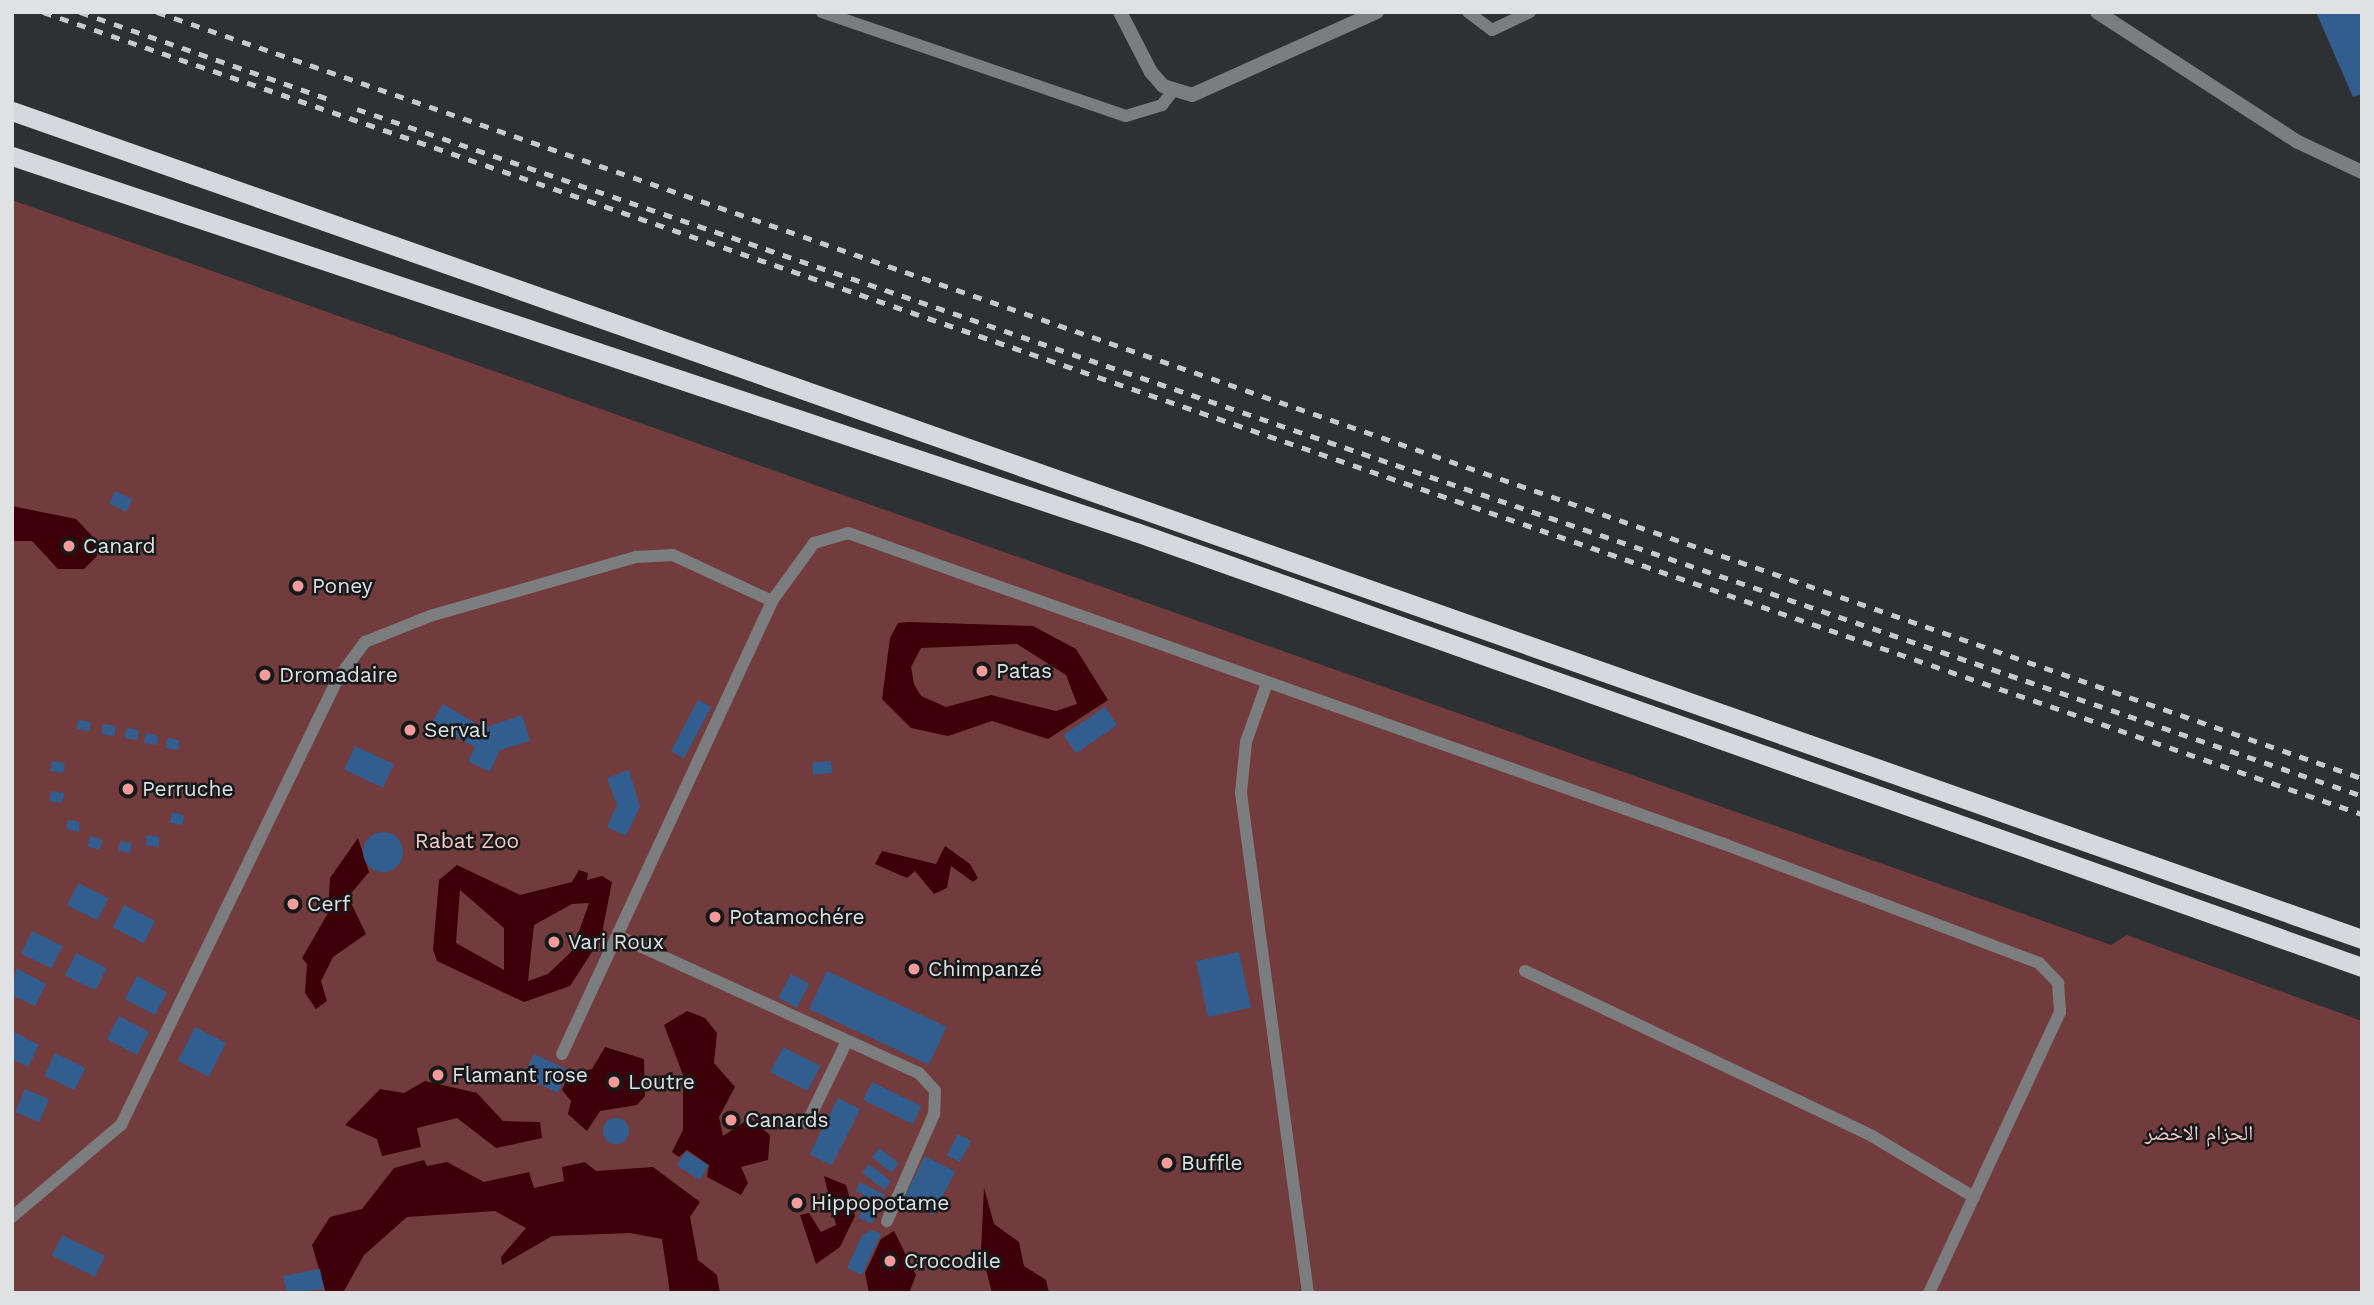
<!DOCTYPE html>
<html>
<head>
<meta charset="utf-8">
<style>
	body { margin:0 }
	#map { position:relative; width:2374px; height:1305px; overflow:hidden; background:#2e3134; font-family:"Work Sans","Noto Naskh Arabic",sans-serif }
	div>[style] { position:absolute }
	.green>* { inset:0; background:#723b3d }
	.water>* { inset:0; background:#3d0009 }
	.building>* { inset:0; background:#325d8f; transform-origin:0 0 }
	.round { border-radius:50% }
	.service>* { height:12px; margin:-6px; padding:0 6px; transform-origin:6px; border-radius:6px; background:#7b7d7e }
	.minor>* { height:14px; margin:-7px; padding:0 7px; transform-origin:7px; border-radius:7px; background:#7b7d7e }
	.trunk>* { height:19px; margin:-9.5px; padding:0 9.5px; transform-origin:9.5px; border-radius:9.5px; background:#d5d8dc }
	.rail>* { height:5px; margin-top:-2.5px; transform-origin:0; background:repeating-linear-gradient(90deg,#c7c9cb 0 9px,transparent 0 18px) }
	.dots>* { width:19px; height:19px; translate:-50% -50%; box-sizing:border-box; border:4px solid #17181a; border-radius:50% }
	span { translate:-50% -50%; white-space:nowrap; text-align:center; line-height:1.15; -webkit-text-stroke:5px #17181a; paint-order:stroke }
	.poi-label { font-size:21px; color:#dfe1e3 }
	.left { translate:0 -50%; text-align:left }
	.park-label { font-size:21px; color:#f5cac9 }
	.frame { position:absolute; inset:0; border:14px solid #dfe1e3; pointer-events:none }
</style>
</head>
<body>
<div id="map">
	<div class="green">
		<i style="clip-path:polygon(12px 200px,2111px 945px,2127px 935px,2362px 1021px,2362px 1293px,12px 1293px)"></i>
	</div>
	<div class="water">
		<i style="clip-path:polygon(12px 506px,76px 519px,96px 540px,97px 556px,84px 569px,58px 569px,32px 541px,12px 541px)"></i>
		<i style="clip-path:polygon(evenodd,908px 622px,1033px 626px,1076px 649px,1108px 700px,1048px 739px,992px 721px,948px 736px,911px 728px,882px 699px,890px 638px,898px 623px,908px 622px,1017px 644px,1066px 675px,1077px 704px,1056px 711px,991px 695px,946px 707px,921px 696px,914px 684px,911px 667px,921px 648px,1017px 644px)"></i>
		<i style="clip-path:polygon(358px 838px,369px 872px,348px 897px,366px 934px,333px 957px,321px 981px,327px 1001px,316px 1009px,305px 993px,307px 964px,302px 958px,328px 913px,330px 878px)"></i>
		<i style="clip-path:polygon(945px 846px,970px 864px,978px 878px,973px 882px,951px 866px,947px 888px,934px 894px,915px 871px,907px 878px,875px 864px,882px 851px,936px 864px)"></i>
		<i style="clip-path:polygon(evenodd,457px 865px,520px 895px,572px 882px,579px 870px,588px 873px,587px 880px,602px 876px,612px 882px,601px 938px,570px 986px,524px 1002px,437px 961px,433px 950px,439px 880px,457px 865px,460px 890px,504px 928px,504px 970px,456px 943px,460px 890px,457px 865px,589px 903px,572px 951px,548px 974px,528px 981px,534px 925px,572px 904px,589px 903px)"></i>
		<i style="clip-path:polygon(687px 1011px,705px 1018px,717px 1033px,714px 1063px,735px 1087px,719px 1117px,723px 1136px,750px 1118px,770px 1135px,768px 1160px,741px 1167px,748px 1183px,741px 1195px,707px 1177px,709px 1165px,687px 1150px,679px 1157px,672px 1152px,683px 1130px,683px 1075px,664px 1025px)"></i>
		<i style="clip-path:polygon(605px 1047px,644px 1059px,645px 1096px,637px 1105px,600px 1111px,587px 1131px,568px 1114px,571px 1101px,562px 1090px,569px 1074px,592px 1069px)"></i>
		<i style="clip-path:polygon(425px 1081px,477px 1093px,503px 1121px,540px 1122px,542px 1138px,496px 1148px,457px 1118px,417px 1128px,421px 1147px,382px 1156px,377px 1139px,345px 1125px,380px 1089px,404px 1093px)"></i>
		<i style="clip-path:polygon(424px 1160px,427px 1166px,447px 1162px,484px 1182px,529px 1172px,534px 1188px,564px 1181px,562px 1167px,585px 1162px,596px 1171px,653px 1167px,700px 1202px,690px 1217px,698px 1260px,717px 1275px,720px 1293px,670px 1293px,662px 1239px,630px 1233px,552px 1236px,502px 1265px,501px 1257px,526px 1228px,495px 1211px,407px 1217px,364px 1255px,343px 1293px,326px 1293px,312px 1245px,330px 1217px,362px 1209px,394px 1168px)"></i>
		<i style="clip-path:polygon(824px 1176px,846px 1185px,855px 1216px,840px 1247px,816px 1264px,800px 1215px,809px 1213px,821px 1232px,836px 1225px)"></i>
		<i style="clip-path:polygon(984px 1188px,994px 1224px,1019px 1242px,1024px 1266px,1046px 1280px,1049px 1293px,992px 1293px,981px 1250px)"></i>
		<i style="clip-path:polygon(894px 1231px,916px 1275px,909px 1293px,869px 1293px,865px 1273px,881px 1239px)"></i>
	</div>
	<div class="building">
		<i style="clip-path:polygon(2316px 12px,2362px 12px,2362px 94px,2353px 97px)"></i>
		<i style="left:115px;top:491px;width:19px;height:14px;rotate:25deg"></i>
		<i style="left:698px;top:700px;width:15px;height:58px;rotate:28deg"></i>
		<i style="clip-path:polygon(443px 704px,484px 728px,522px 715px,530px 741px,500px 750px,490px 772px,468px 761px,475px 747px,431px 724px)"></i>
		<i style="left:1105px;top:707px;width:22px;height:50px;rotate:56deg"></i>
		<i style="left:78px;top:720px;width:13px;height:9px;rotate:9deg"></i>
		<i style="left:103px;top:724px;width:13px;height:10px;rotate:9deg"></i>
		<i style="left:126px;top:728px;width:13px;height:10px;rotate:9deg"></i>
		<i style="clip-path:polygon(146px 733px,158px 736px,157px 745px,144px 743px)"></i>
		<i style="left:167px;top:738px;width:13px;height:10px;rotate:9deg"></i>
		<i style="left:355px;top:746px;width:43px;height:26px;rotate:25deg"></i>
		<i style="left:52px;top:761px;width:13px;height:10px;rotate:9deg"></i>
		<i style="left:831px;top:761px;width:12px;height:19px;rotate:85deg"></i>
		<i style="clip-path:polygon(629px 770px,640px 807px,626px 836px,607px 827px,617px 805px,607px 778px)"></i>
		<i style="left:186px;top:783px;width:13px;height:10px;rotate:9deg"></i>
		<i style="left:51px;top:791px;width:13px;height:10px;rotate:9deg"></i>
		<i style="clip-path:polygon(172px 812px,184px 815px,183px 825px,170px 823px)"></i>
		<i style="clip-path:polygon(68px 820px,80px 822px,79px 832px,66px 829px)"></i>
		<i class="round" style="left:363px;top:832px;width:40px;height:40px"></i>
		<i style="left:147px;top:835px;width:13px;height:10px;rotate:9deg"></i>
		<i style="left:90px;top:836px;width:13px;height:11px;rotate:13deg"></i>
		<i style="left:120px;top:841px;width:12px;height:10px;rotate:9deg"></i>
		<i style="left:78px;top:883px;width:34px;height:25px;rotate:26deg"></i>
		<i style="left:124px;top:905px;width:35px;height:25px;rotate:27deg"></i>
		<i style="left:32px;top:931px;width:34px;height:25px;rotate:26deg"></i>
		<i style="left:1239px;top:952px;width:57px;height:44px;rotate:78deg"></i>
		<i style="left:76px;top:953px;width:34px;height:25px;rotate:26deg"></i>
		<i style="clip-path:polygon(16px 968px,46px 984px,35px 1006px,12px 995px)"></i>
		<i style="left:827px;top:971px;width:132px;height:42px;rotate:25deg"></i>
		<i style="left:791px;top:974px;width:21px;height:27px;rotate:28deg"></i>
		<i style="left:137px;top:976px;width:34px;height:26px;rotate:28deg"></i>
		<i style="left:119px;top:1016px;width:34px;height:26px;rotate:28deg"></i>
		<i style="left:195px;top:1027px;width:35px;height:38px;rotate:27deg"></i>
		<i style="clip-path:polygon(12px 1031px,39px 1045px,28px 1067px,12px 1059px)"></i>
		<i style="left:783px;top:1047px;width:42px;height:28px;rotate:27deg"></i>
		<i style="left:55px;top:1053px;width:34px;height:25px;rotate:26deg"></i>
		<i style="left:534px;top:1054px;width:38px;height:25px;rotate:25deg"></i>
		<i style="left:872px;top:1082px;width:55px;height:20px;rotate:26deg"></i>
		<i style="left:25px;top:1089px;width:26px;height:25px;rotate:23deg"></i>
		<i style="left:838px;top:1098px;width:25px;height:63px;rotate:27deg"></i>
		<i class="round" style="left:603px;top:1118px;width:26px;height:26px"></i>
		<i style="left:958px;top:1134px;width:15px;height:24px;rotate:28deg"></i>
		<i style="left:879px;top:1148px;width:25px;height:12px;rotate:37deg"></i>
		<i style="left:686px;top:1151px;width:27px;height:17px;rotate:33deg"></i>
		<i style="left:925px;top:1156px;width:34px;height:49px;rotate:27deg"></i>
		<i style="left:869px;top:1164px;width:28px;height:11px;rotate:38deg"></i>
		<i style="left:860px;top:1182px;width:28px;height:10px;rotate:27deg"></i>
		<i style="left:864px;top:1205px;width:15px;height:14px;rotate:23deg"></i>
		<i style="clip-path:polygon(873px 1230px,881px 1234px,862px 1275px,847px 1268px,862px 1235px)"></i>
		<i style="left:62px;top:1235px;width:48px;height:23px;rotate:26deg"></i>
		<i style="clip-path:polygon(320px 1269px,324px 1289px,287px 1293px,283px 1276px)"></i>
	</div>
	<div class="service">
		<i style="left:822px;top:12px;width:321px;rotate:18.9deg"></i>
		<i style="left:1126px;top:116px;width:38px;rotate:-17deg"></i>
		<i style="left:1162px;top:105px;width:18px;rotate:-52deg"></i>
		<i style="left:1468px;top:12px;width:30px;rotate:37deg"></i>
		<i style="left:1492px;top:30px;width:42px;rotate:-25.3deg"></i>
		<i style="left:1266px;top:686px;width:59px;rotate:109.7deg"></i>
		<i style="left:1246px;top:742px;width:51px;rotate:95.6deg"></i>
		<i style="left:1241px;top:793px;width:504px;rotate:82.37deg"></i>
		<i style="left:620px;top:937px;width:328px;rotate:24.5deg"></i>
		<i style="left:919px;top:1073px;width:24px;rotate:48deg"></i>
		<i style="left:935px;top:1091px;width:23px;rotate:92deg"></i>
		<i style="left:934px;top:1114px;width:117px;rotate:113.7deg"></i>
		<i style="left:1525px;top:971px;width:384px;rotate:25.4deg"></i>
		<i style="left:1872px;top:1136px;width:119px;rotate:30.9deg"></i>
		<i style="left:562px;top:1054px;width:499px;rotate:-65.1deg"></i>
		<i style="left:807px;top:1123px;width:91px;rotate:-64deg"></i>
		<i style="left:12px;top:1217px;width:143px;rotate:-40.2deg"></i>
		<i style="left:121px;top:1125px;width:498px;rotate:-64.1deg"></i>
		<i style="left:339px;top:677px;width:44px;rotate:-53.4deg"></i>
		<i style="left:365px;top:642px;width:70px;rotate:-21.8deg"></i>
		<i style="left:430px;top:616px;width:214px;rotate:-16deg"></i>
		<i style="left:636px;top:557px;width:37px;rotate:-3deg"></i>
		<i style="left:673px;top:555px;width:109px;rotate:24.9deg"></i>
		<i style="left:772px;top:601px;width:72px;rotate:-54.1deg"></i>
		<i style="left:814px;top:543px;width:35px;rotate:-16deg"></i>
		<i style="left:848px;top:533px;width:930px;rotate:19.55deg"></i>
		<i style="left:1724px;top:844px;width:337px;rotate:20.7deg"></i>
		<i style="left:2039px;top:963px;width:28px;rotate:46deg"></i>
		<i style="left:2058px;top:983px;width:29px;rotate:86deg"></i>
		<i style="left:2060px;top:1012px;width:310px;rotate:115deg"></i>
	</div>
	<div class="minor">
		<i style="left:1120px;top:12px;width:68px;rotate:62.7deg"></i>
		<i style="left:1151px;top:72px;width:18px;rotate:49deg"></i>
		<i style="left:1163px;top:86px;width:30px;rotate:17deg"></i>
		<i style="left:1192px;top:95px;width:203px;rotate:-24.2deg"></i>
		<i style="left:2097px;top:12px;width:239px;rotate:32.9deg"></i>
		<i style="left:2298px;top:142px;width:71px;rotate:25.1deg"></i>
	</div>
	<div class="trunk">
		<i style="left:12px;top:111px;width:2492px;rotate:19.41deg"></i>
		<i style="left:12px;top:156px;width:1185px;rotate:18.5deg"></i>
		<i style="left:1136px;top:532px;width:1301px;rotate:19.54deg"></i>
	</div>
	<div class="rail">
		<i style="left:43px;top:12px;width:2454px;rotate:19.08deg"></i>
		<i style="left:80px;top:12px;width:269px;rotate:19.3deg"></i>
		<i style="left:157px;top:12px;width:2334px;rotate:19.16deg"></i>
		<i style="left:357px;top:109px;width:2119px;rotate:18.91deg"></i>
	</div>
	<div class="dots">
		<i style="left:69px;top:546px;background:#f59b9c"></i>
		<i style="left:298px;top:586px;background:#f59b9c"></i>
		<i style="left:982px;top:671px;background:#f59b9c"></i>
		<i style="left:265px;top:675px;background:#f59b9c"></i>
		<i style="left:410px;top:730px;background:#f59b9c"></i>
		<i style="left:128px;top:789px;background:#f59b9c"></i>
		<i style="left:293px;top:904px;background:#f59b9c"></i>
		<i style="left:715px;top:917px;background:#f59b9c"></i>
		<i style="left:554px;top:942px;background:#f59b9c"></i>
		<i style="left:914px;top:969px;background:#f59b9c"></i>
		<i style="left:438px;top:1075px;background:#f59b9c"></i>
		<i style="left:614px;top:1082px;background:#f59b9c"></i>
		<i style="left:731px;top:1120px;background:#f59b9c"></i>
		<i style="left:1167px;top:1163px;background:#f59b9c"></i>
		<i style="left:797px;top:1203px;background:#f59b9c"></i>
		<i style="left:890px;top:1261px;background:#f59b9c"></i>
	</div>
	<div class="poi-label">
		<span class="left" style="left:83px;top:546px">Canard</span>
		<span class="left" style="left:312px;top:586px">Poney</span>
		<span class="left" style="left:996px;top:671px">Patas</span>
		<span class="left" style="left:279px;top:675px">Dromadaire</span>
		<span class="left" style="left:424px;top:730px">Serval</span>
		<span class="left" style="left:142px;top:789px">Perruche</span>
		<span class="left" style="left:307px;top:904px">Cerf</span>
		<span class="left" style="left:729px;top:917px">Potamochére</span>
		<span class="left" style="left:568px;top:942px">Vari Roux</span>
		<span class="left" style="left:928px;top:969px">Chimpanzé</span>
		<span class="left" style="left:452px;top:1075px">Flamant rose</span>
		<span class="left" style="left:628px;top:1082px">Loutre</span>
		<span class="left" style="left:745px;top:1120px">Canards</span>
		<span class="left" style="left:1181px;top:1163px">Buffle</span>
		<span class="left" style="left:811px;top:1203px">Hippopotame</span>
		<span class="left" style="left:904px;top:1261px">Crocodile</span>
	</div>
	<div class="park-label">
		<span style="left:467px;top:841px">Rabat Zoo</span>
		<span style="left:2199px;top:1133px">الحزام الاخضر</span>
	</div>
	<div class="frame"></div>
</div>
</body>
</html>
